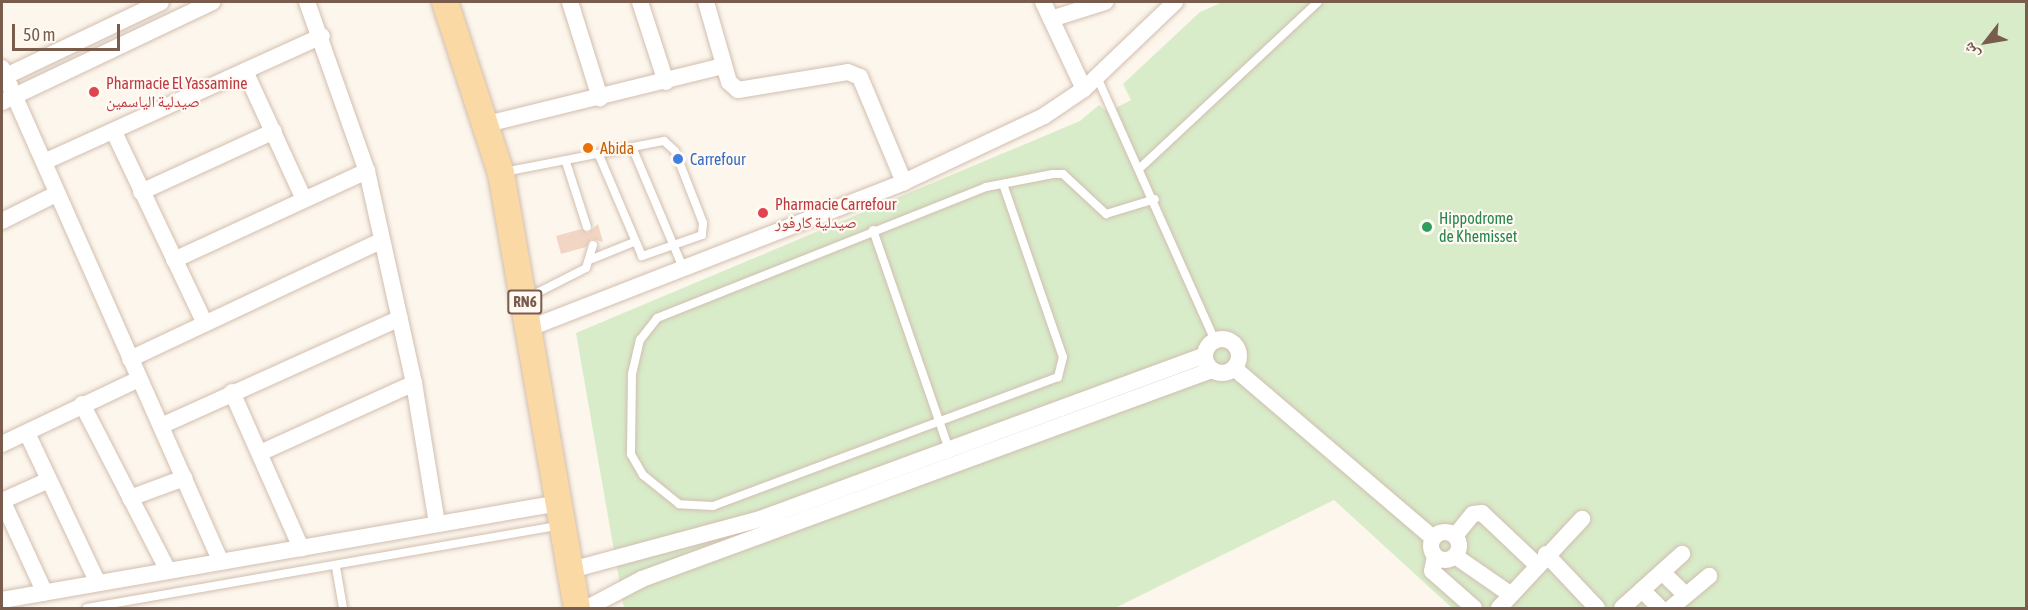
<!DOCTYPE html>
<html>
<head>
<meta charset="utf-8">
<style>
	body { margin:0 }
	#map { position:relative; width:2028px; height:610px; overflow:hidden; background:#fdf6ec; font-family:"Asap Condensed","Noto Naskh Arabic",sans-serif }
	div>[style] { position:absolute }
	.green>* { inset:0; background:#d8ecc9 }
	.building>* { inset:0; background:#f3d5c3 }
	.roads { filter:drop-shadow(0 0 2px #d1beb0) drop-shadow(0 0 2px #d1beb0) }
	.service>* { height:8px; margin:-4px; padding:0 4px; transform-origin:4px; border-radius:4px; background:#fff }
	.minor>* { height:16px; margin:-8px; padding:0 8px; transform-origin:8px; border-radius:8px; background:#fff }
	.minor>.ring { margin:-8px; padding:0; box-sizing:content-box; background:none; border:16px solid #fff; border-radius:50% }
	.primary>* { height:26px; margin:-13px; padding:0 13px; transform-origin:13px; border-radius:13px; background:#fbd9a5 }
	.dots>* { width:16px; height:16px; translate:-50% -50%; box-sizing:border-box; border:3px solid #fffaf3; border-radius:50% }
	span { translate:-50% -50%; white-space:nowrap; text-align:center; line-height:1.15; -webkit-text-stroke:4.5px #fffaf3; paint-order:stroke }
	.shield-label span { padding:2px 4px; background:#fffaf3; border:2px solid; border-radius:4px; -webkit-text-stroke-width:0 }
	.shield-label { font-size:15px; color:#7a5c4d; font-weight:700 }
	.health-label { font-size:16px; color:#be3a42 }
	.left { translate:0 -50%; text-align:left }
	.food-label { font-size:16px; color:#c56008 }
	.shop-label { font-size:16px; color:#366cbe }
	.leisure-label { font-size:16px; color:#27864d }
	.frame { position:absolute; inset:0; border:3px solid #7a5c4d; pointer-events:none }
	.north { position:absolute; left:1956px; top:12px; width:60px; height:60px; -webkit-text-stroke:4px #fffaf3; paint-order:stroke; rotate:239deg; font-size:16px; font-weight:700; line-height:24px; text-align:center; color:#7a5c4d }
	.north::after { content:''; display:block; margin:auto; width:21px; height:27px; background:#7a5c4d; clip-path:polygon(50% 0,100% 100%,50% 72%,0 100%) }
	.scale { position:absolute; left:12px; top:24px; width:108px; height:27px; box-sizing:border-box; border:3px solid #7a5c4d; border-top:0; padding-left:8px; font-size:18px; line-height:21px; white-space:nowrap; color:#7a5c4d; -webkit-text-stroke:4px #fffaf3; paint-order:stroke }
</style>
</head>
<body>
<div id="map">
	<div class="green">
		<i style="clip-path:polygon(1223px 2px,2026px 2px,2026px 608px,1452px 608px,1334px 500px,1115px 608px,624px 608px,576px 333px,1080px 121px,1099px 105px,1108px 112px,1131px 100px,1123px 84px,1200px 12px)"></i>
	</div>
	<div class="building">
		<i style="clip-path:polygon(598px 224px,603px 242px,591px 239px,586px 247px,561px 254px,556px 236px,581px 229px,588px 233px)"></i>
	</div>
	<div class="roads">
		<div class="service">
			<i style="left:1097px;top:77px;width:289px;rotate:65.9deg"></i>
			<i style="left:632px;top:147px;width:131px;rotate:67.1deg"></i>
			<i style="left:566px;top:162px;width:68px;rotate:72.1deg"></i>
			<i style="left:1140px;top:168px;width:243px;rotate:-43deg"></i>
			<i style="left:504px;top:172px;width:163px;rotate:-11deg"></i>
			<i style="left:664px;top:141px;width:15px;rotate:42deg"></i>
			<i style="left:675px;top:151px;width:77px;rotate:68.7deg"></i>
			<i style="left:703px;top:223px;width:12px;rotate:95deg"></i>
			<i style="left:702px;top:235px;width:64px;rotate:160.7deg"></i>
			<i style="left:642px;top:256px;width:110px;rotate:-113.1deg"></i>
			<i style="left:1003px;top:184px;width:183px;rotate:70.9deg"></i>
			<i style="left:1063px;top:357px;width:21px;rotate:104deg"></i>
			<i style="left:1058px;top:377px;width:368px;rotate:159.5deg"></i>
			<i style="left:713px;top:506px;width:34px;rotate:-177deg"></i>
			<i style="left:679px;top:504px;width:46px;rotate:-141.1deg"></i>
			<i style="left:643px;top:475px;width:24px;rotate:-120deg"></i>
			<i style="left:631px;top:454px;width:80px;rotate:-89.3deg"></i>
			<i style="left:632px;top:374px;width:35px;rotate:-77deg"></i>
			<i style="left:640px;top:340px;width:28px;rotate:-52deg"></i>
			<i style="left:657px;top:318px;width:354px;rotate:-21.7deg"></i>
			<i style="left:986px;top:187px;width:68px;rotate:-11deg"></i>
			<i style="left:1053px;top:174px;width:10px"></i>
			<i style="left:1063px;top:174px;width:59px;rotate:42.9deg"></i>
			<i style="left:1106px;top:214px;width:51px;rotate:-17deg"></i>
			<i style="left:873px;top:230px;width:235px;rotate:70.9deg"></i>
			<i style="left:592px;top:259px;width:45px;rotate:-22deg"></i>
			<i style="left:525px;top:299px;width:68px;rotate:-26.9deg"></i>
			<i style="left:586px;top:268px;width:24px;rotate:-73deg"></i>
			<i style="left:336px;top:567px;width:42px;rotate:80.3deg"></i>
			<i style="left:87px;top:608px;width:479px;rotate:-9.9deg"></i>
		</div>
		<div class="minor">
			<i style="left:307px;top:2px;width:179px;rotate:70.5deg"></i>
			<i style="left:367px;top:171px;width:217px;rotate:77.5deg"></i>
			<i style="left:414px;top:383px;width:143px;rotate:80.7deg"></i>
			<i style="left:570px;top:2px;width:101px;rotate:72.6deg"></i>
			<i style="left:640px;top:2px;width:84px;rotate:72deg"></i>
			<i style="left:706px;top:2px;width:83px;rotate:74deg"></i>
			<i style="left:729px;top:82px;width:12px;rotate:42deg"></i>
			<i style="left:738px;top:90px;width:111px;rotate:-9.3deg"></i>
			<i style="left:848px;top:72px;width:13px;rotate:23deg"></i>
			<i style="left:860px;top:77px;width:114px;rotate:67.3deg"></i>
			<i style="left:1043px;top:2px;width:96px;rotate:64.8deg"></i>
			<i style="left:1051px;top:19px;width:57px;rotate:-17.5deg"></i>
			<i style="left:2px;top:68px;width:538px;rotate:66.1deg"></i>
			<i style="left:245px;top:71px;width:141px;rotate:65.3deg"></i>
			<i style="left:2px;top:78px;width:176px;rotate:-25.5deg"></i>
			<i style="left:2px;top:102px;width:233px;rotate:-25.4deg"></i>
			<i style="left:487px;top:124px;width:244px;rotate:-13.8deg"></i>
			<i style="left:114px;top:132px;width:212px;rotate:64.6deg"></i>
			<i style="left:44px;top:162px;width:305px;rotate:-24.4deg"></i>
			<i style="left:141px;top:192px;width:146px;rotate:-24.6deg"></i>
			<i style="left:2px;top:221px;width:60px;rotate:-26.6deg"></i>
			<i style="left:174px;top:260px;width:213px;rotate:-24.8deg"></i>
			<i style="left:530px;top:328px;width:401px;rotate:-21.3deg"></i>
			<i style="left:904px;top:182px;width:155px;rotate:-25.2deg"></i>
			<i style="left:1044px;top:116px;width:48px;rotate:-34deg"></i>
			<i style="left:1084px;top:89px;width:126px;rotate:-43.7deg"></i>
			<i class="ring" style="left:1205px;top:339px;width:18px;height:18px"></i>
			<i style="left:130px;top:359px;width:277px;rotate:-25.2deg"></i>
			<i style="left:1234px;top:368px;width:262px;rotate:40.5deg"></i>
			<i style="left:232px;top:392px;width:171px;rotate:66.1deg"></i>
			<i style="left:82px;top:404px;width:186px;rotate:62.7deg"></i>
			<i style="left:161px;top:426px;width:262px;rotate:-24.3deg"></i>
			<i style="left:27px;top:433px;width:166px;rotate:64.7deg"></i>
			<i style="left:2px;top:444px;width:152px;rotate:-25.4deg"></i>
			<i style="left:260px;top:453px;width:169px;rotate:-24.4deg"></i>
			<i style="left:130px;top:498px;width:58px;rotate:-20.3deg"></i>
			<i style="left:2px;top:500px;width:102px;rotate:65.2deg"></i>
			<i style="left:2px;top:501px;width:51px;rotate:-24.1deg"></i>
			<i class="ring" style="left:1431px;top:532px;width:12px;height:12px"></i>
			<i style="left:1455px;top:536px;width:28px;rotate:-51deg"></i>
			<i style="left:1473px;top:514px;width:9px;rotate:-6deg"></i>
			<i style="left:1482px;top:513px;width:74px;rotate:43.4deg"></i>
			<i style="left:1546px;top:554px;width:74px;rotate:46.6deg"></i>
			<i style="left:1435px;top:556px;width:15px;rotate:101deg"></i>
			<i style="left:1432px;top:571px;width:56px;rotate:41.4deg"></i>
			<i style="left:1455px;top:556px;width:67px;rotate:34.6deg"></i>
			<i style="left:571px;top:570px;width:196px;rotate:-15.1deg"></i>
			<i style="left:760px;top:519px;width:474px;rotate:-20.2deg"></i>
			<i style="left:1662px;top:572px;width:33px;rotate:44deg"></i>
			<i style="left:1642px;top:590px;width:25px;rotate:45deg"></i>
			<i style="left:2px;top:600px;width:565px;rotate:-9.88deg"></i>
			<i style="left:587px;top:608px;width:62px;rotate:-27.8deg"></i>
			<i style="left:642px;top:579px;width:607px;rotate:-20.14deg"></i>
			<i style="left:1499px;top:608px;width:122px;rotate:-47deg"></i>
			<i style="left:1622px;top:608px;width:81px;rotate:-42deg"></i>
			<i style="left:1671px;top:608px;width:50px;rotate:-40.1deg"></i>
		</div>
		<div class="primary">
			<i style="left:445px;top:2px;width:180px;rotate:71.9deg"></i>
			<i style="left:501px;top:173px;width:442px;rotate:80.1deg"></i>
		</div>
	</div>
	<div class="dots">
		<i style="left:94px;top:92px;background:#e0444e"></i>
		<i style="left:588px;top:148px;background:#e8710a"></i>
		<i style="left:678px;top:159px;background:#3f7fe0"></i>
		<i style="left:763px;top:213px;background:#e0444e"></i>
		<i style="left:1427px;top:227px;background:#2e9e5b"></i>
	</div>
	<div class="shield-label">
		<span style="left:525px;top:302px">RN6</span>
	</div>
	<div class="health-label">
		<span class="left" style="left:106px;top:92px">Pharmacie El Yassamine<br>صيدلية الياسمين</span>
		<span class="left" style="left:775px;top:213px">Pharmacie Carrefour<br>صيدلية كارفور</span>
	</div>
	<div class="food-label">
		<span class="left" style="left:600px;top:148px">Abida</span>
	</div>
	<div class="shop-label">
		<span class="left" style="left:690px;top:159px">Carrefour</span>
	</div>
	<div class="leisure-label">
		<span class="left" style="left:1439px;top:227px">Hippodrome<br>de Khemisset</span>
	</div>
	<div class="frame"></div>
	<div class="north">ش</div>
	<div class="scale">50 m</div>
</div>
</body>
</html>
